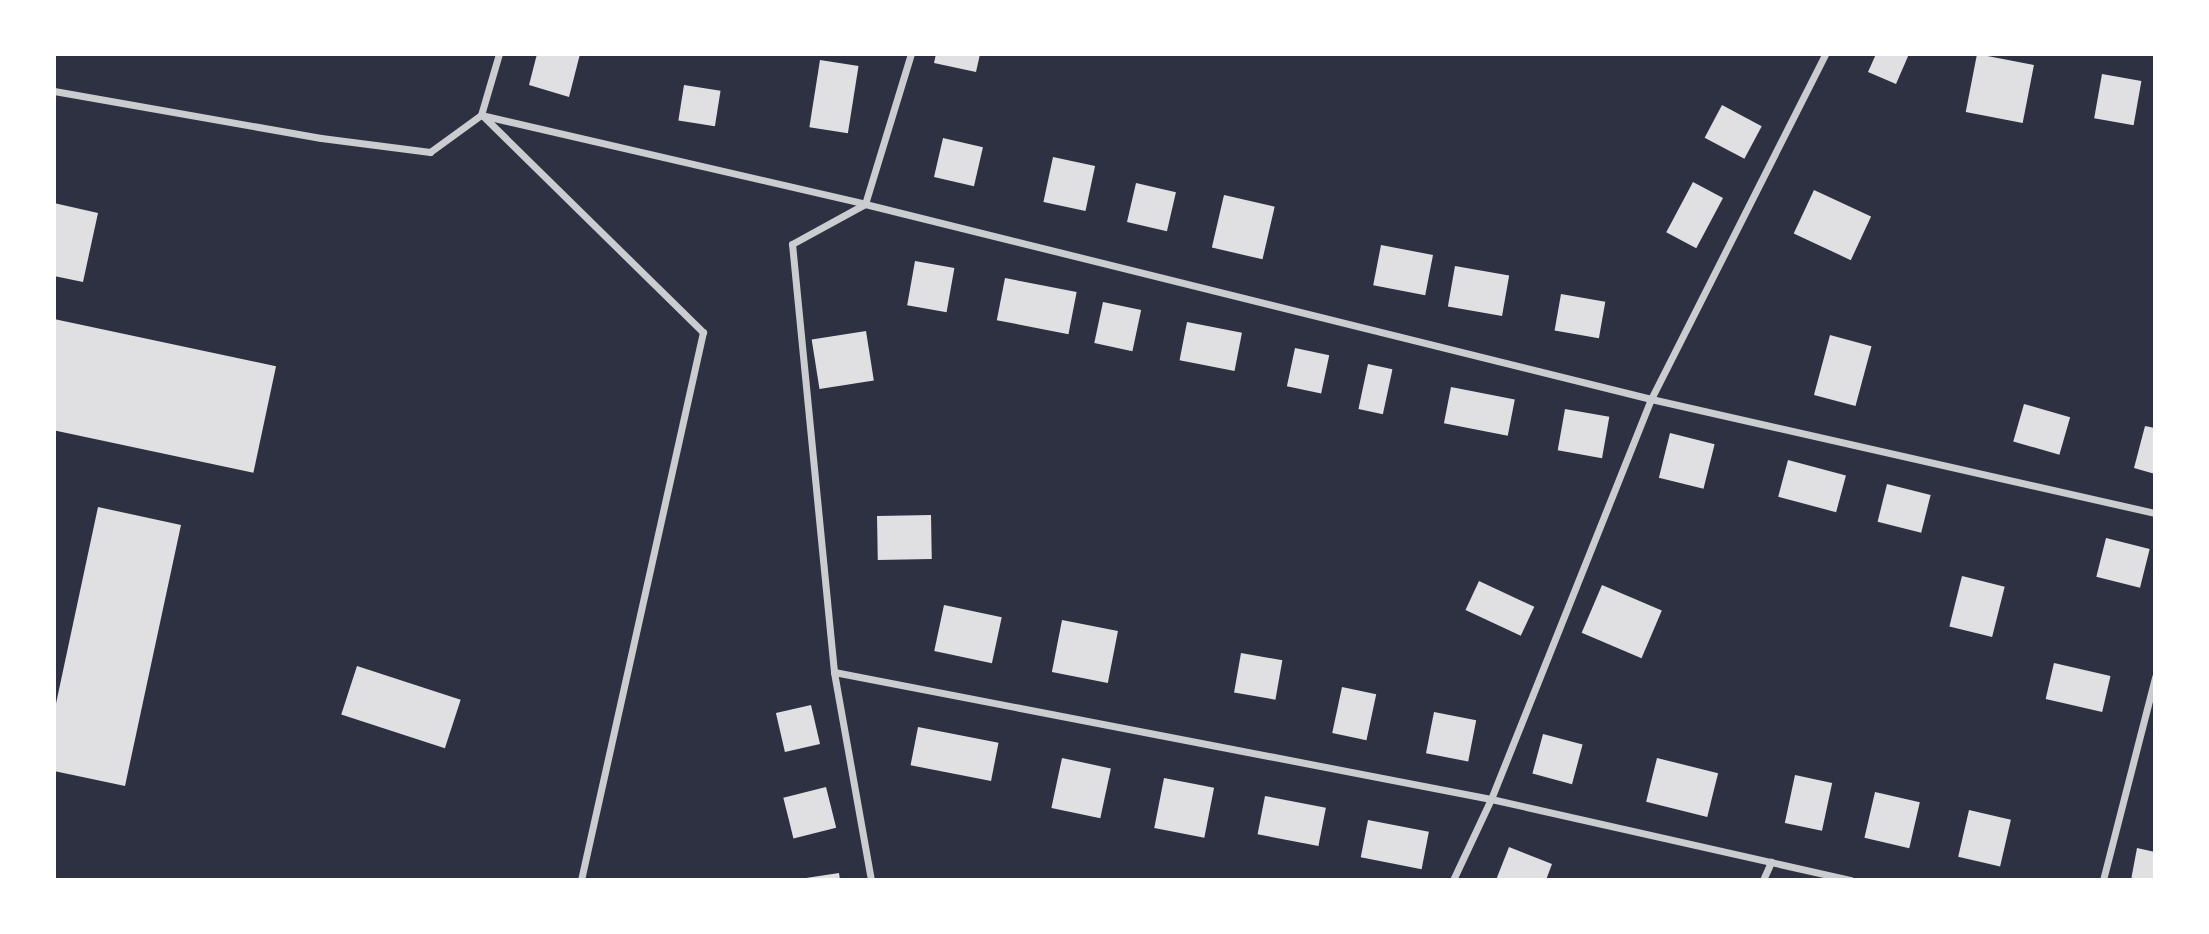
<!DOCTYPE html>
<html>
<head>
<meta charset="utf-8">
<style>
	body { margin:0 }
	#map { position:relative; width:2209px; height:934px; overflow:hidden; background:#2d3142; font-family:Montserrat,sans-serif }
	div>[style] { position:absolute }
	.building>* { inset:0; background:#e0e0e3; transform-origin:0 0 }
	.minor>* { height:7px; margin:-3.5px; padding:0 3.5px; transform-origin:3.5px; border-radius:3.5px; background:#caccd0 }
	span { translate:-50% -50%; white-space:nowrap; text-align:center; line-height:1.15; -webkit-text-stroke:5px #fff; paint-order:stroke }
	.frame { position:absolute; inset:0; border:56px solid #fff; pointer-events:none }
</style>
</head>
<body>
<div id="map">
	<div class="building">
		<i style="clip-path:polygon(537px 54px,580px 54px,569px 97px,529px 85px)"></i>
		<i style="clip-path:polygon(936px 54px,980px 54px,976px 72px,934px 63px)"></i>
		<i style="clip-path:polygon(1876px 54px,1909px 54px,1896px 84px,1868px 72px)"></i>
		<i style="left:1977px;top:54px;width:58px;height:59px;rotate:11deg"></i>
		<i style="left:820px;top:60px;width:39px;height:68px;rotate:9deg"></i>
		<i style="left:2102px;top:74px;width:40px;height:45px;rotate:10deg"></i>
		<i style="left:684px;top:85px;width:37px;height:36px;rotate:9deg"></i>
		<i style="left:1722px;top:105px;width:45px;height:37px;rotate:28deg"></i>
		<i style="left:943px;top:138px;width:41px;height:40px;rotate:13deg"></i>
		<i style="left:1053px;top:157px;width:43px;height:46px;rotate:12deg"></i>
		<i style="left:1693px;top:182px;width:34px;height:57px;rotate:28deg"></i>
		<i style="left:1136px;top:183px;width:41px;height:40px;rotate:13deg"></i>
		<i style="left:1814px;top:190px;width:63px;height:48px;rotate:25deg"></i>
		<i style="left:1224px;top:195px;width:52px;height:54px;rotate:13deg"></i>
		<i style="clip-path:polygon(54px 203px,98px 213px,83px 282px,54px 276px)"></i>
		<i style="left:1381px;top:245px;width:53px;height:41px;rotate:11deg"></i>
		<i style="left:915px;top:261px;width:40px;height:45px;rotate:10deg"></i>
		<i style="left:1455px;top:266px;width:55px;height:41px;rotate:10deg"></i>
		<i style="left:1005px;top:278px;width:73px;height:43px;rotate:11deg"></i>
		<i style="left:1561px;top:294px;width:45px;height:37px;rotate:10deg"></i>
		<i style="left:1103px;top:302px;width:39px;height:42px;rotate:12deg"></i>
		<i style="left:54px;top:319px;width:227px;height:109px;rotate:12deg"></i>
		<i style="left:1187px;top:322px;width:56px;height:39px;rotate:11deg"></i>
		<i style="left:866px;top:331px;width:50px;height:55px;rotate:81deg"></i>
		<i style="left:1830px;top:335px;width:43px;height:62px;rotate:15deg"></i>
		<i style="left:1295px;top:348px;width:35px;height:39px;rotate:12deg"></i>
		<i style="left:1368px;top:364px;width:25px;height:46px;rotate:12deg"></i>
		<i style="left:1451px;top:387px;width:65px;height:37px;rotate:11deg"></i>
		<i style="left:2024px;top:404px;width:48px;height:39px;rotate:16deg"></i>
		<i style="left:1565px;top:409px;width:45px;height:42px;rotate:10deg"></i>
		<i style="clip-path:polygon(2145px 426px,2155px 428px,2155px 474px,2134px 468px)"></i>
		<i style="left:1670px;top:433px;width:46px;height:46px;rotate:14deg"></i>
		<i style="left:1788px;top:460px;width:60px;height:38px;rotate:15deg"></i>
		<i style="left:1887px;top:484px;width:45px;height:39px;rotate:14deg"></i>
		<i style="clip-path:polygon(98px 507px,181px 525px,125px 786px,54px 771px,54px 713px)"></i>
		<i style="left:931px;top:515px;width:44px;height:54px;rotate:89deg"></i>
		<i style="left:2106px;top:538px;width:45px;height:40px;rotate:14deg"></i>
		<i style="left:1962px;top:576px;width:44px;height:52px;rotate:14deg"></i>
		<i style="left:1479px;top:581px;width:61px;height:32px;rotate:25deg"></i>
		<i style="left:1602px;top:585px;width:65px;height:52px;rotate:23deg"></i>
		<i style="left:944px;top:605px;width:59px;height:47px;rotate:12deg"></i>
		<i style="left:1062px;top:620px;width:57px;height:53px;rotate:11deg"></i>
		<i style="left:1241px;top:653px;width:42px;height:40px;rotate:10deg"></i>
		<i style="left:2054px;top:663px;width:58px;height:37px;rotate:13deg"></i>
		<i style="left:357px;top:666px;width:109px;height:51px;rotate:18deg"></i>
		<i style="left:1342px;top:687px;width:35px;height:47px;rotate:12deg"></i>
		<i style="left:811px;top:705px;width:40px;height:36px;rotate:77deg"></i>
		<i style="left:1434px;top:712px;width:43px;height:42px;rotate:11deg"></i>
		<i style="left:918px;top:727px;width:82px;height:39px;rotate:11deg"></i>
		<i style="left:1543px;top:734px;width:41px;height:41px;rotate:15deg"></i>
		<i style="left:1062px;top:758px;width:50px;height:51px;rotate:12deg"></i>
		<i style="left:1657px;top:758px;width:63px;height:45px;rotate:14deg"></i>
		<i style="left:1795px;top:775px;width:38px;height:49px;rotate:12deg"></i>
		<i style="left:1164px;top:778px;width:51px;height:51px;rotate:11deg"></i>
		<i style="left:826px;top:787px;width:42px;height:44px;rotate:76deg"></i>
		<i style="left:1875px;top:792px;width:46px;height:47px;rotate:13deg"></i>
		<i style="left:1265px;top:796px;width:62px;height:39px;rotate:11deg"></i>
		<i style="left:1969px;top:810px;width:43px;height:48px;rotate:13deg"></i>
		<i style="left:1368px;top:820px;width:62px;height:38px;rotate:11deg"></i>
		<i style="clip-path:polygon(1509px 847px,1552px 864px,1546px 880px,1496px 880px)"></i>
		<i style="clip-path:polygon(2137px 848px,2155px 852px,2155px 880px,2131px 880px)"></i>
		<i style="clip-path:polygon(839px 873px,840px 880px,806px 880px,806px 878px)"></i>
	</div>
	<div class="minor">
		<i style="left:54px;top:91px;width:271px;rotate:10deg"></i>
		<i style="left:321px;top:138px;width:110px;rotate:7.3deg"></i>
		<i style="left:430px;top:152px;width:63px;rotate:-36deg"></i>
		<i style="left:481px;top:115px;width:394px;rotate:13deg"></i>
		<i style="left:865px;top:204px;width:810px;rotate:13.93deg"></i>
		<i style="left:1651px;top:399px;width:517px;rotate:12.75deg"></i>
		<i style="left:481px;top:115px;width:64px;rotate:-73.6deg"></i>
		<i style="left:482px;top:115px;width:310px;rotate:44.5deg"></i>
		<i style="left:703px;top:332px;width:561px;rotate:102.55deg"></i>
		<i style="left:834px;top:672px;width:669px;rotate:10.94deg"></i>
		<i style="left:1491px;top:799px;width:369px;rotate:12.7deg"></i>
		<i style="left:871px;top:880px;width:211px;rotate:-100.1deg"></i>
		<i style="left:834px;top:672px;width:430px;rotate:-95.6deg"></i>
		<i style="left:792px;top:244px;width:83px;rotate:-28.7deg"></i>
		<i style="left:865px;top:204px;width:157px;rotate:-73deg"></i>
		<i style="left:1453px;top:880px;width:89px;rotate:-64.9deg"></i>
		<i style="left:1491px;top:799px;width:431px;rotate:-68.2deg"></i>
		<i style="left:1651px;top:399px;width:386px;rotate:-63.2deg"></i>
		<i style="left:1763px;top:880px;width:20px;rotate:-66deg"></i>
		<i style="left:2103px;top:880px;width:210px;rotate:-75.6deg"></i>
	</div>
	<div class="frame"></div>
</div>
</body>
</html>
